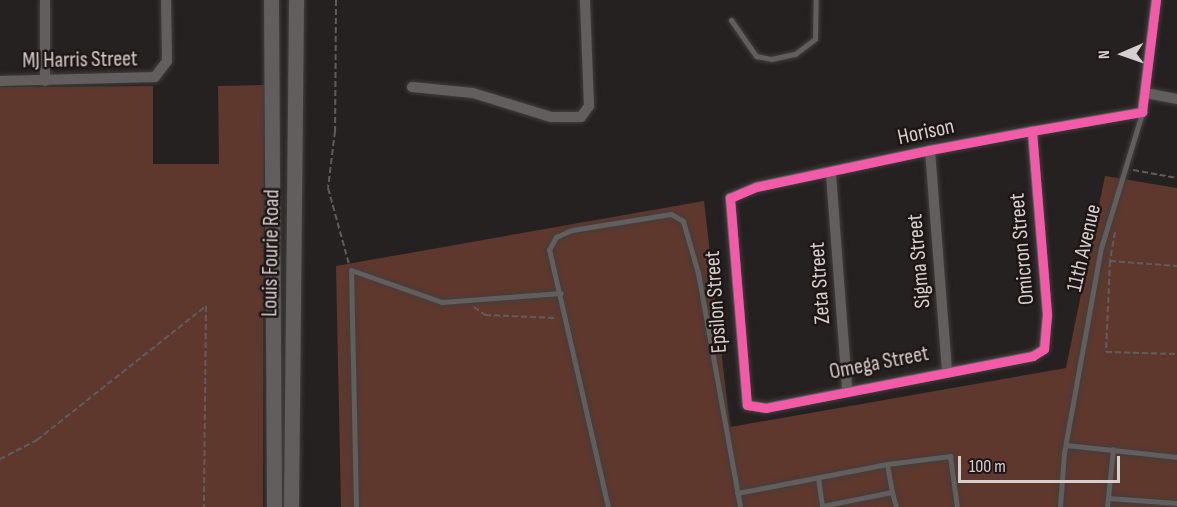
<!DOCTYPE html>
<html>
<head>
<meta charset="utf-8">
<style>
	body { margin:0 }
	#map { position:relative; width:1177px; height:507px; overflow:hidden; background:#252120; font-family:"Sofia Sans Condensed",sans-serif }
	div>[style] { position:absolute }
	.green>* { inset:0; background:#5f382d }
	.path>* { height:2px; margin-top:-1px; transform-origin:0; background:repeating-linear-gradient(90deg,#5f5c5c 0 6px,transparent 0 9px) }
	.roads { filter:drop-shadow(0 0 2px #423e3d) drop-shadow(0 0 2px #423e3d) }
	.service>* { height:5px; margin:-2.5px; padding:0 2.5px; transform-origin:2.5px; border-radius:2.5px; background:#615e5d }
	.minor>* { height:10px; margin:-5px; padding:0 5px; transform-origin:5px; border-radius:5px; background:#615e5d }
	.secondary>* { height:15px; margin:-7.5px; padding:0 7.5px; transform-origin:7.5px; border-radius:7.5px; background:#615e5d }
	.cycleway>* { height:9px; margin:-4.5px; padding:0 4.5px; transform-origin:4.5px; border-radius:4.5px; background:#f35aa7 }
	span { translate:-50% -50%; white-space:nowrap; text-align:center; line-height:1.15; -webkit-text-stroke:5px #1e1614; paint-order:stroke }
	.street-label { font-size:22px; color:#d5d0ce }
	.north { position:absolute; left:1093px; top:24px; width:60px; height:60px; -webkit-text-stroke:4px #1e1614; paint-order:stroke; rotate:268deg; font-size:16px; font-weight:700; line-height:24px; text-align:center; color:#d5d0ce }
	.north::after { content:''; display:block; margin:auto; width:21px; height:27px; background:#d5d0ce; clip-path:polygon(50% 0,100% 100%,50% 72%,0 100%) }
	.scale { position:absolute; left:958px; top:456px; width:162px; height:27px; box-sizing:border-box; border:3px solid #d5d0ce; border-top:0; padding-left:8px; font-size:18px; line-height:21px; white-space:nowrap; color:#d5d0ce; -webkit-text-stroke:4px #1e1614; paint-order:stroke }
</style>
</head>
<body>
<div id="map">
	<div class="green">
		<i style="clip-path:polygon(264px 85px,263px 507px,0 507px,0 87px,153px 86px,153px 164px,219px 164px,218px 86px)"></i>
		<i style="clip-path:polygon(1105px 176px,1177px 188px,1177px 507px,341px 507px,336px 266px,704px 201px,730px 427px,1066px 368px)"></i>
	</div>
	<div class="path">
		<i style="left:336px;top:0;width:131px;rotate:90.4deg"></i>
		<i style="left:335px;top:131px;width:57px;rotate:97deg"></i>
		<i style="left:328px;top:188px;width:79px;rotate:74.6deg"></i>
		<i style="left:1133px;top:170px;width:45px;rotate:10.3deg"></i>
		<i style="left:1115px;top:232px;width:29px;rotate:100deg"></i>
		<i style="left:1110px;top:261px;width:67px;rotate:4.3deg"></i>
		<i style="left:1110px;top:261px;width:91px;rotate:92.5deg"></i>
		<i style="left:1106px;top:352px;width:71px;rotate:1.6deg"></i>
		<i style="left:474px;top:307px;width:14px;rotate:36deg"></i>
		<i style="left:485px;top:315px;width:71px;rotate:2.4deg"></i>
		<i style="left:0;top:459px;width:42px;rotate:-27.2deg"></i>
		<i style="left:37px;top:440px;width:216px;rotate:-38.4deg"></i>
		<i style="left:206px;top:306px;width:201px;rotate:90.6deg"></i>
	</div>
	<div class="roads">
		<div class="service">
			<i style="left:731px;top:20px;width:44px;rotate:55.2deg"></i>
			<i style="left:756px;top:56px;width:15px;rotate:11deg"></i>
			<i style="left:771px;top:59px;width:25px;rotate:-12deg"></i>
			<i style="left:795px;top:54px;width:25px;rotate:-37deg"></i>
			<i style="left:815px;top:39px;width:39px;rotate:-89deg"></i>
			<i style="left:1066px;top:445px;width:112px;rotate:6.2deg"></i>
			<i style="left:887px;top:464px;width:64px;rotate:-7.2deg"></i>
			<i style="left:950px;top:456px;width:51px;rotate:82.2deg"></i>
			<i style="left:892px;top:492px;width:16px;rotate:75deg"></i>
			<i style="left:737px;top:493px;width:153px;rotate:-10.9deg"></i>
			<i style="left:887px;top:464px;width:28px;rotate:80deg"></i>
			<i style="left:892px;top:492px;width:71px;rotate:168.7deg"></i>
			<i style="left:822px;top:506px;width:28px;rotate:-98deg"></i>
			<i style="left:1108px;top:498px;width:69px;rotate:4.1deg"></i>
			<i style="left:356px;top:507px;width:237px;rotate:-91.2deg"></i>
			<i style="left:351px;top:270px;width:96px;rotate:19.4deg"></i>
			<i style="left:442px;top:302px;width:119px;rotate:-4.3deg"></i>
			<i style="left:608px;top:507px;width:264px;rotate:-102.9deg"></i>
			<i style="left:549px;top:250px;width:15px;rotate:-62deg"></i>
			<i style="left:556px;top:237px;width:17px;rotate:-24deg"></i>
			<i style="left:572px;top:230px;width:100px;rotate:-9.2deg"></i>
			<i style="left:671px;top:214px;width:14px;rotate:30deg"></i>
			<i style="left:683px;top:221px;width:54px;rotate:73.9deg"></i>
			<i style="left:698px;top:273px;width:238px;rotate:79.8deg"></i>
			<i style="left:1060px;top:507px;width:54px;rotate:-85.8deg"></i>
			<i style="left:1064px;top:453px;width:208px;rotate:-79.8deg"></i>
			<i style="left:1101px;top:248px;width:141px;rotate:-73.1deg"></i>
			<i style="left:1107px;top:507px;width:58px;rotate:-84.1deg"></i>
		</div>
		<div class="minor">
			<i style="left:45px;top:0;width:81px;rotate:90deg"></i>
			<i style="left:0;top:81px;width:155px;rotate:-1.5deg"></i>
			<i style="left:155px;top:77px;width:20px;rotate:-53deg"></i>
			<i style="left:167px;top:61px;width:61px;rotate:-90.9deg"></i>
			<i style="left:412px;top:87px;width:61px;rotate:5.6deg"></i>
			<i style="left:473px;top:93px;width:82px;rotate:17.1deg"></i>
			<i style="left:551px;top:117px;width:30px"></i>
			<i style="left:581px;top:117px;width:14px;rotate:-54deg"></i>
			<i style="left:589px;top:106px;width:106px;rotate:-92.2deg"></i>
			<i style="left:1146px;top:93px;width:32px;rotate:11deg"></i>
			<i style="left:1032px;top:131px;width:185px;rotate:85.3deg"></i>
			<i style="left:1047px;top:315px;width:34px;rotate:95deg"></i>
			<i style="left:1044px;top:349px;width:13px;rotate:148deg"></i>
			<i style="left:1033px;top:356px;width:272px;rotate:169deg"></i>
			<i style="left:766px;top:408px;width:19px;rotate:-171deg"></i>
			<i style="left:747px;top:405px;width:208px;rotate:-94.7deg"></i>
			<i style="left:730px;top:198px;width:28px;rotate:-23deg"></i>
			<i style="left:756px;top:187px;width:178px;rotate:-12deg"></i>
			<i style="left:930px;top:150px;width:104px;rotate:-10.6deg"></i>
			<i style="left:1032px;top:131px;width:112px;rotate:-9.8deg"></i>
			<i style="left:1142px;top:112px;width:113px;rotate:-82.9deg"></i>
			<i style="left:930px;top:150px;width:221px;rotate:85.6deg"></i>
			<i style="left:831px;top:174px;width:216px;rotate:85.7deg"></i>
		</div>
		<div class="secondary">
			<i style="left:271px;top:0;width:507px;rotate:89.66deg"></i>
			<i style="left:291px;top:507px;width:507px;rotate:-89.43deg"></i>
		</div>
	</div>
	<div class="cycleway">
		<i style="left:1032px;top:131px;width:185px;rotate:85.3deg"></i>
		<i style="left:1047px;top:315px;width:34px;rotate:95deg"></i>
		<i style="left:1044px;top:349px;width:13px;rotate:148deg"></i>
		<i style="left:1033px;top:356px;width:272px;rotate:169deg"></i>
		<i style="left:766px;top:408px;width:19px;rotate:-171deg"></i>
		<i style="left:747px;top:405px;width:208px;rotate:-94.7deg"></i>
		<i style="left:730px;top:198px;width:28px;rotate:-23deg"></i>
		<i style="left:756px;top:187px;width:178px;rotate:-12deg"></i>
		<i style="left:930px;top:150px;width:104px;rotate:-10.6deg"></i>
		<i style="left:1032px;top:131px;width:112px;rotate:-9.8deg"></i>
		<i style="left:1142px;top:112px;width:113px;rotate:-82.9deg"></i>
	</div>
	<div class="street-label">
		<span style="left:80px;top:60px;rotate:-1deg">MJ Harris Street</span>
		<span style="left:926px;top:132px;rotate:-12deg">Horison</span>
		<span style="left:1084px;top:248px;rotate:-77deg">11th Avenue</span>
		<span style="left:1022px;top:249px;rotate:-95deg">Omicron Street</span>
		<span style="left:271px;top:253px;rotate:-89deg">Louis Fourie Road</span>
		<span style="left:919px;top:261px;rotate:-95deg">Sigma Street</span>
		<span style="left:820px;top:283px;rotate:-94deg">Zeta Street</span>
		<span style="left:716px;top:302px;rotate:-94deg">Epsilon Street</span>
		<span style="left:879px;top:363px;rotate:-11deg">Omega Street</span>
	</div>
	<div class="north">N</div>
	<div class="scale">100 m</div>
</div>
</body>
</html>
